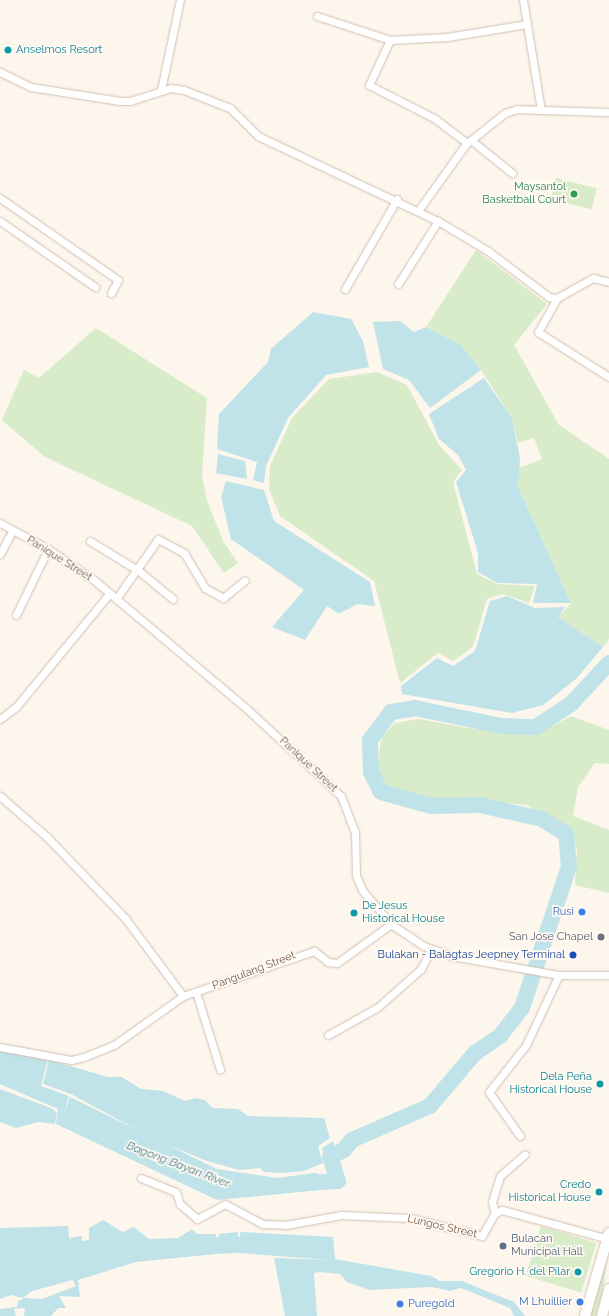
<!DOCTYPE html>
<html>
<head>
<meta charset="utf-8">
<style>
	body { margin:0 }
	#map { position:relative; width:609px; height:1316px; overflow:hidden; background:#fdf6ec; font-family:Raleway,sans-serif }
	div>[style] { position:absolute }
	.green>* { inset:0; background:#d8ecc9; transform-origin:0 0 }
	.water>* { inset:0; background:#bfe3e8 }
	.river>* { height:16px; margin:-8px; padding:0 8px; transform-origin:8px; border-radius:8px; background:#bfe3e8 }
	.roads { filter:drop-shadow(0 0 1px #d1beb0) drop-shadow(0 0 1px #d1beb0) }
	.street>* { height:7px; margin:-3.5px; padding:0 3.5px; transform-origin:3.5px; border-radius:3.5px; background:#fff }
	.secondary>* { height:10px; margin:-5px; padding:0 5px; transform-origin:5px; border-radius:5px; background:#fff }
	.dots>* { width:11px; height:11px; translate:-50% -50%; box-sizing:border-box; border:2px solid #fffaf3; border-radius:50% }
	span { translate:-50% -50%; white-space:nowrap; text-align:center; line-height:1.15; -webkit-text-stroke:3.5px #fffaf3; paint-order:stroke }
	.culture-label { font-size:11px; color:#0d838f }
	.left { translate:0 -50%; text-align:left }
	.right { translate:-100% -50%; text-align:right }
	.leisure-label { font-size:11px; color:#27864d }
	.street-label { font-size:11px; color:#7a5c4d }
	.shop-label { font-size:11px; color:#366cbe }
	.worship-label { font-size:11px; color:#5b616d }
	.transit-label { font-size:11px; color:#164399 }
	.service-label { font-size:11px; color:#4e5e75 }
	.water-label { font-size:12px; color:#437c86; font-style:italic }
</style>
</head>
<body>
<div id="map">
	<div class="green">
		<i style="left:556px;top:178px;width:42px;height:22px;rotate:14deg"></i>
		<i style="clip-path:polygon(476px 250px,547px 304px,514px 345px,559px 425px,609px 459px,609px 639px,603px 647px,558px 617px,571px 603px,518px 487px,519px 468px,542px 459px,534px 438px,518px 443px,512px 418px,481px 370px,460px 344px,426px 327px)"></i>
		<i style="clip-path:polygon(96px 328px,207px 398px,202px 475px,207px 501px,224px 543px,238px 563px,224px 573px,192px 526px,45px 457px,2px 420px,24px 370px,39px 378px)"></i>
		<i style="clip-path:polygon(377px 372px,407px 385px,439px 445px,462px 470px,453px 482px,477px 574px,497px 584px,535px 586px,529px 603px,503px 594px,487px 599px,473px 647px,453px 661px,438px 653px,400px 683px,374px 581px,280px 516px,269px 489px,270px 466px,292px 418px,329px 379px)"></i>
		<i style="clip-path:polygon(571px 716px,609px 730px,609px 764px,595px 763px,578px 787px,573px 816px,609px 830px,609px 893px,575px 885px,577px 848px,568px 832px,527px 805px,489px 801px,435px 803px,388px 790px,377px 773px,381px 738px,395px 723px,418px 719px,480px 730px,538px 734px)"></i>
		<i style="left:541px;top:1226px;width:58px;height:52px;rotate:17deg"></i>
		<i style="clip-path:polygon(602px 1261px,607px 1263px,604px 1283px,596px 1316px,590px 1316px)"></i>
	</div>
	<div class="water">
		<i style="clip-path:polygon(313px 312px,351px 319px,363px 341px,369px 367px,326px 375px,288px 418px,266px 466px,264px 483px,253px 480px,257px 462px,217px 449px,219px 414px,268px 362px,271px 349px)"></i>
		<i style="clip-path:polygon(400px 321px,414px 332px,426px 327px,460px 344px,481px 370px,430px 408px,409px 380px,383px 369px,373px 322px)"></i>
		<i style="clip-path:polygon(484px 378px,512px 418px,520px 458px,518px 487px,571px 603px,533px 603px,537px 584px,497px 583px,478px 572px,478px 553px,456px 482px,466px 470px,458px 455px,439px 439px,429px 414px)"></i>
		<i style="clip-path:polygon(218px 454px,245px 461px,247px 479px,216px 473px)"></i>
		<i style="clip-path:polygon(226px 481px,264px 490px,274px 521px,370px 582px,375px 606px,357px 604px,339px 614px,327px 606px,305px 640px,272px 627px,304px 590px,231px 539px,221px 497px)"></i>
		<i style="clip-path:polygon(507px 596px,535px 608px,565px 607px,558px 617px,603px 647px,576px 679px,543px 705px,512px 713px,402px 694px,401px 686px,437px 658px,453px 666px,475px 651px,490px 601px)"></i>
		<i style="clip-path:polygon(0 1049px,48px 1059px,41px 1086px,69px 1096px,63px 1117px,70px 1097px,217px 1169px,277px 1178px,315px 1173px,333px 1179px,335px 1174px,342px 1174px,342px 1182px,328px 1184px,321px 1190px,217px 1200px,56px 1124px,58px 1109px,0 1084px)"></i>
		<i style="clip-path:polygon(49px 1060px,108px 1077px,122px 1077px,141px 1089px,163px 1091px,185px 1101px,196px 1098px,205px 1100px,213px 1108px,238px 1109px,248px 1116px,324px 1118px,330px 1138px,318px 1146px,323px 1163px,304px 1171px,282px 1173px,264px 1172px,260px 1168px,239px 1170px,207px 1161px,154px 1139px,71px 1094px,43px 1084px)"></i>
		<i style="clip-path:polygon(0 1089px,51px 1108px,57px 1113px,55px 1124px,38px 1122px,16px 1128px,0 1122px)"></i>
		<i style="clip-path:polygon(333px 1141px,339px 1158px,332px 1164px,326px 1162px,322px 1148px)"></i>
		<i style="clip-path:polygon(103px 1220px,123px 1232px,134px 1227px,149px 1239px,178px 1238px,192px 1229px,197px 1234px,216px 1234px,216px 1254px,136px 1262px,78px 1280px,80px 1297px,59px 1296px,66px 1308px,58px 1308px,51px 1316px,24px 1316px,25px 1308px,14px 1309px,16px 1316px,0 1316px,0 1309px,17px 1307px,18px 1301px,25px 1298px,42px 1299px,76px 1286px,73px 1280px,32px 1291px,23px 1298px,11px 1295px,0 1299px,0 1228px,68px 1226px,69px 1238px,82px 1236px,82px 1241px,89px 1240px,89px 1228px)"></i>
		<i style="clip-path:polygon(238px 1232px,237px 1253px,219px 1254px,219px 1234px)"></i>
		<i style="clip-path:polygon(240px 1232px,333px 1237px,335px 1259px,431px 1276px,440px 1281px,462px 1281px,514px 1302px,525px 1316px,514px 1316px,510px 1308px,461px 1288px,450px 1291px,432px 1287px,369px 1290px,347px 1282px,340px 1274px,319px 1272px,314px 1273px,317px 1316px,285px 1316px,274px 1258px,330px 1260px,239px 1253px)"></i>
	</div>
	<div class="river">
		<i style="left:324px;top:1182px;width:14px;rotate:-4deg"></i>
		<i style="left:338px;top:1181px;width:25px;rotate:-108deg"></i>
		<i style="left:330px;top:1157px;width:16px;rotate:-27deg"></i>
		<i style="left:344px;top:1150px;width:13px;rotate:-51deg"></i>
		<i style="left:352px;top:1140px;width:85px;rotate:-23.6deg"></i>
		<i style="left:430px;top:1106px;width:70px;rotate:-49.7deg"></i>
		<i style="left:475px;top:1053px;width:30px;rotate:-34deg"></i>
		<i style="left:500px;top:1036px;width:36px;rotate:-52deg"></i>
		<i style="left:522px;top:1008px;width:149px;rotate:-71.6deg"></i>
		<i style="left:569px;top:867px;width:33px;rotate:-95deg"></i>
		<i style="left:566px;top:834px;width:28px;rotate:-148deg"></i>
		<i style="left:542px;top:819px;width:64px;rotate:-167.3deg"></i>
		<i style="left:480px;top:805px;width:49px;rotate:178.8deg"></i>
		<i style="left:431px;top:806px;width:52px;rotate:-164.4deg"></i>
		<i style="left:381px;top:792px;width:22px;rotate:-117deg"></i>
		<i style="left:371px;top:772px;width:32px;rotate:-92deg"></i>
		<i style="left:370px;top:740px;width:35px;rotate:-53deg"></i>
		<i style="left:391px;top:712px;width:24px;rotate:-9deg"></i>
		<i style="left:415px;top:708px;width:88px;rotate:11.8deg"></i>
		<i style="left:501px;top:726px;width:35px;rotate:2deg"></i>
		<i style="left:536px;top:727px;width:42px;rotate:-33.3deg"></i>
		<i style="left:571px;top:704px;width:56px;rotate:-47.2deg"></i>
		<i style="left:194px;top:1246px;width:66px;rotate:-1.7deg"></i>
	</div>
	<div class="roads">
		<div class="street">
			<i style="left:523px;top:0;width:111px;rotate:80.7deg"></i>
			<i style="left:317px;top:16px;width:77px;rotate:18.2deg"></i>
			<i style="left:390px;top:40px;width:57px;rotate:-3deg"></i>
			<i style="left:447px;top:37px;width:81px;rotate:-9.2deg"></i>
			<i style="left:390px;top:40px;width:50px;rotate:115deg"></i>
			<i style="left:369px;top:85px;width:73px;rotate:26.9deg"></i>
			<i style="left:434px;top:118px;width:41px;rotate:37.1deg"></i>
			<i style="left:0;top:72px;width:34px;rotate:26deg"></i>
			<i style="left:31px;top:87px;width:90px;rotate:8.9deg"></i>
			<i style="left:120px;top:101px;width:10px"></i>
			<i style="left:130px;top:101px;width:43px;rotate:-17.6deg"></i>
			<i style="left:171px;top:88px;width:13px;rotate:9deg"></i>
			<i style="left:184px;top:90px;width:49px;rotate:21.4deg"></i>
			<i style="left:230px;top:108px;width:40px;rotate:45deg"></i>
			<i style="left:258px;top:136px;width:199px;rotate:25.3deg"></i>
			<i style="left:438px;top:221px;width:58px;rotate:31deg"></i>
			<i style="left:488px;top:251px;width:76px;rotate:37deg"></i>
			<i style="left:549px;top:297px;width:8px;rotate:7deg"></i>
			<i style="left:557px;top:298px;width:41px;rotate:-29.1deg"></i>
			<i style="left:593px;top:278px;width:16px;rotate:14deg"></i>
			<i style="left:161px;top:90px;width:92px;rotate:-78.1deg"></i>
			<i style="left:471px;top:140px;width:53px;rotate:38.8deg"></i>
			<i style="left:0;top:198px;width:144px;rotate:34.8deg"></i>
			<i style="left:118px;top:280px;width:15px;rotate:118deg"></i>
			<i style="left:418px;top:211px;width:82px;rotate:-54.4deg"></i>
			<i style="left:466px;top:144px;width:50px;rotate:-38.5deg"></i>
			<i style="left:505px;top:113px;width:13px;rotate:-18deg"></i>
			<i style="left:517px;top:109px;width:92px;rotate:1.9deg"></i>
			<i style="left:0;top:221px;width:116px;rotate:34.8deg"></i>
			<i style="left:398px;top:284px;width:75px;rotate:-57.6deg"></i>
			<i style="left:345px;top:289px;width:104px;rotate:-60deg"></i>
			<i style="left:557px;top:298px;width:39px;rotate:119deg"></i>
			<i style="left:538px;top:332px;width:84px;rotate:32.4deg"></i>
			<i style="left:0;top:523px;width:55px;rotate:28.4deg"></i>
			<i style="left:48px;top:549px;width:55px;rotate:34deg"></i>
			<i style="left:94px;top:580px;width:200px;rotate:40.1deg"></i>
			<i style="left:247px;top:709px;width:128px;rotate:42.8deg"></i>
			<i style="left:341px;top:796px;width:39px;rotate:69deg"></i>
			<i style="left:355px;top:832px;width:43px;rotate:88.7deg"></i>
			<i style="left:356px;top:875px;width:16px;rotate:68deg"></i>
			<i style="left:362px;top:890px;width:45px;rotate:49.5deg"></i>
			<i style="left:391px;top:924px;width:40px;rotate:34deg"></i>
			<i style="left:424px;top:946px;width:30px;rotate:20deg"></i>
			<i style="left:452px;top:956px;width:109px;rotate:10.1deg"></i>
			<i style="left:559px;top:975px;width:50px"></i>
			<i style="left:90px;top:541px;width:57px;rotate:31.5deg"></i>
			<i style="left:139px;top:571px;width:44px;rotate:39.5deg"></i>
			<i style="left:0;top:554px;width:27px;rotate:-62deg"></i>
			<i style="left:116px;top:599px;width:73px;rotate:-55deg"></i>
			<i style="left:158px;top:539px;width:30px;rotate:28deg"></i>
			<i style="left:184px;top:553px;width:41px;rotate:59deg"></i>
			<i style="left:205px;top:588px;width:21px;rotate:29deg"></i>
			<i style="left:223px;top:598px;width:28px;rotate:-39deg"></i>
			<i style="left:16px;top:615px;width:73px;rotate:-64.1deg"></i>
			<i style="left:0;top:719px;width:20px;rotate:-37deg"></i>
			<i style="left:16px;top:707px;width:146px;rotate:-50.5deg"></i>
			<i style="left:0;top:796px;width:62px;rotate:41.1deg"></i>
			<i style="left:47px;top:837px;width:112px;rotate:46.1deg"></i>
			<i style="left:125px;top:918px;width:97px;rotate:53.4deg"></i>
			<i style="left:196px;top:992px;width:81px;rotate:72.7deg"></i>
			<i style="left:328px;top:1035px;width:57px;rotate:-29.2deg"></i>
			<i style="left:378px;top:1007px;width:57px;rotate:-41.5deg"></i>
			<i style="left:421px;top:969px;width:22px;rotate:-63deg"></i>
			<i style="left:0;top:1047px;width:72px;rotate:10.4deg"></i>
			<i style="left:71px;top:1060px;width:13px;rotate:-13deg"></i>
			<i style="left:84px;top:1057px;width:32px;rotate:-22deg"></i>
			<i style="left:114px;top:1045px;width:85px;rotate:-35.4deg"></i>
			<i style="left:183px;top:996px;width:139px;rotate:-19deg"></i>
			<i style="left:314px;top:951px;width:18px;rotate:38deg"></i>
			<i style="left:328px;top:962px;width:9px;rotate:6deg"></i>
			<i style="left:337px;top:963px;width:67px;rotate:-35.8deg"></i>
			<i style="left:520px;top:1136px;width:54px;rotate:-125.2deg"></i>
			<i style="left:489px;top:1092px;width:60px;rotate:-51.8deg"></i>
			<i style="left:526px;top:1045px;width:77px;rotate:-64.8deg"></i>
			<i style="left:141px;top:1178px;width:38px;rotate:22deg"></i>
			<i style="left:176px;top:1192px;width:13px;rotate:72deg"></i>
			<i style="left:180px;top:1204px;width:23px;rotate:41deg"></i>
			<i style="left:197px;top:1219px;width:32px;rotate:-28deg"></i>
			<i style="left:225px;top:1204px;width:43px;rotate:27.8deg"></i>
			<i style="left:263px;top:1224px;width:23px;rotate:2deg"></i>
			<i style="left:286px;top:1225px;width:56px;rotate:-10.3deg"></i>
			<i style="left:341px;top:1215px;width:69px;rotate:2.5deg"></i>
			<i style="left:410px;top:1218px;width:74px;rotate:14deg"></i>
			<i style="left:482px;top:1236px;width:26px;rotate:-61deg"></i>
			<i style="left:495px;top:1213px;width:8px;rotate:-23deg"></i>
			<i style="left:502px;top:1210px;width:111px;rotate:15.2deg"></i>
			<i style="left:495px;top:1213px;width:11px;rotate:-105deg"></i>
			<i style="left:492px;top:1202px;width:27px;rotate:-73deg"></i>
			<i style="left:500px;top:1176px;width:33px;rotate:-41deg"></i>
		</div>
		<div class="secondary">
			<i style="left:585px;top:1316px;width:86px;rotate:-73.9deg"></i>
			<i style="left:602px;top:1316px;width:28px;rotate:-75deg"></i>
		</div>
	</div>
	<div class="dots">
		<i style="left:8px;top:50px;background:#0f9aa8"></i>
		<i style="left:574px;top:194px;background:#2e9e5b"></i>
		<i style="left:582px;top:912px;background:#3f7fe0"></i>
		<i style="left:354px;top:913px;background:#0f9aa8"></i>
		<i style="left:601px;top:937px;background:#6b7280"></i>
		<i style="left:573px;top:955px;background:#1a4fb4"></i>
		<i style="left:600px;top:1084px;background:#0f9aa8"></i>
		<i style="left:599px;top:1192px;background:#0f9aa8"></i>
		<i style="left:503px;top:1246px;background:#5c6f8a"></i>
		<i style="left:578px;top:1272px;background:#0f9aa8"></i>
		<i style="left:580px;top:1302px;background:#3f7fe0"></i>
		<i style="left:400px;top:1304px;background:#3f7fe0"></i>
	</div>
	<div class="culture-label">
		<span class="left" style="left:16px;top:50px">Anselmos Resort</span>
		<span class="left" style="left:362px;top:913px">De Jesus<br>Historical House</span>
		<span class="right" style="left:592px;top:1084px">Dela Peña<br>Historical House</span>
		<span class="right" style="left:591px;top:1192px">Credo<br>Historical House</span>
		<span class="right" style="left:570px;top:1272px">Gregorio H. del Pilar</span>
	</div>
	<div class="leisure-label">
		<span class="right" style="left:566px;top:194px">Maysantol<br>Basketball Court</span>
	</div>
	<div class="street-label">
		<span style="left:59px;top:559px;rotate:32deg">Panique Street</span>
		<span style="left:308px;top:765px;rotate:43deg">Panique Street</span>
		<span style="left:254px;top:971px;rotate:-21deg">Pangulang Street</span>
		<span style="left:442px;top:1227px;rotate:13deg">Lungos Street</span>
	</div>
	<div class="shop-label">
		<span class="right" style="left:574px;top:912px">Rusi</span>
		<span class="right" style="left:572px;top:1302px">M Lhuillier</span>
		<span class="left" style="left:408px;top:1304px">Puregold</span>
	</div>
	<div class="worship-label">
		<span class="right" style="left:593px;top:937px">San Jose Chapel</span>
	</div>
	<div class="transit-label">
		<span class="right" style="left:565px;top:955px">Bulakan - Balagtas Jeepney Terminal</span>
	</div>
	<div class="service-label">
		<span class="left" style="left:511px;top:1246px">Bulacan<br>Municipal Hall</span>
	</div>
	<div class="water-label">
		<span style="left:178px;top:1165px;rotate:21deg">Bagong Bayan River</span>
	</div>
</div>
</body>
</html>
